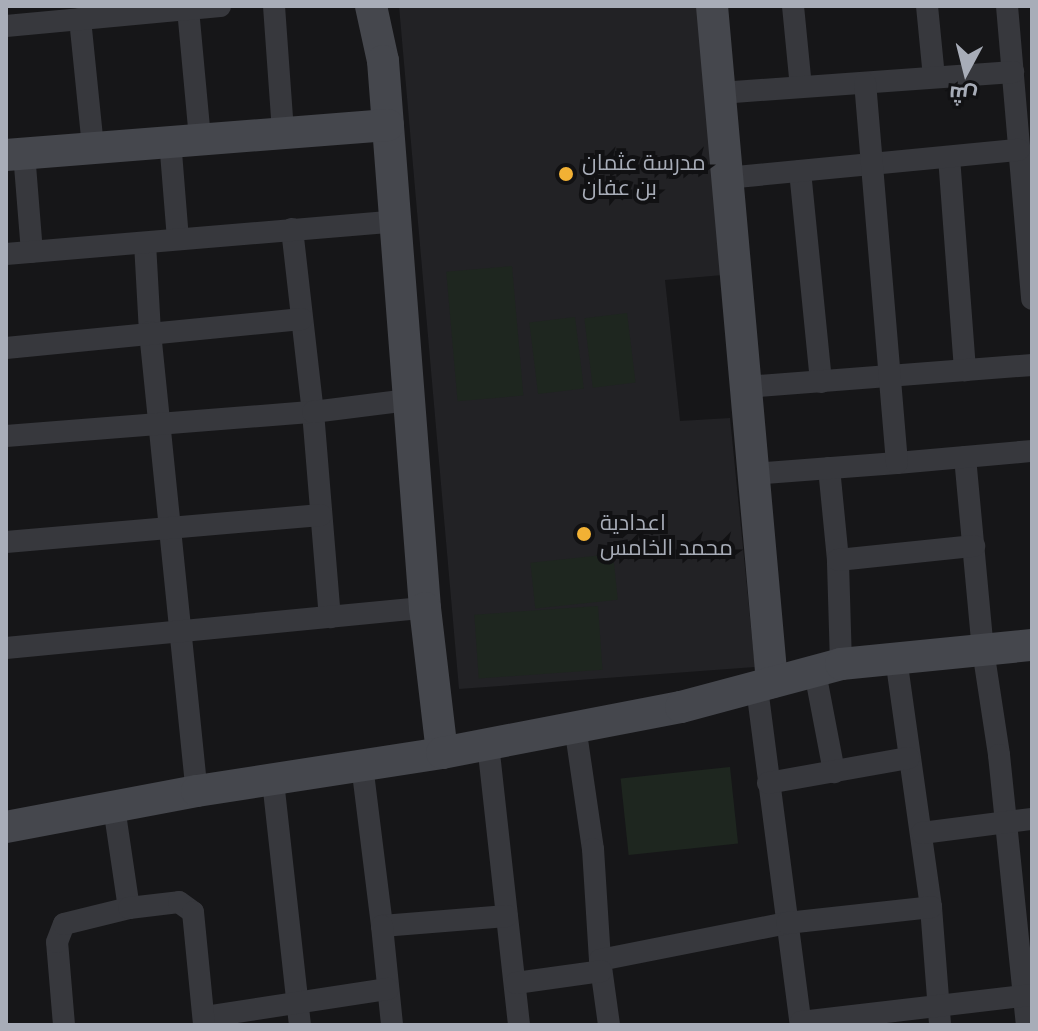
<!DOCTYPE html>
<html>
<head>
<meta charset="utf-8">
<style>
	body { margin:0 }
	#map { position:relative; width:1038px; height:1031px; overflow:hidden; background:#161618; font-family:"Golos Text",Cairo,sans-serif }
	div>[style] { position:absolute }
	.built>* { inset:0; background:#222225 }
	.green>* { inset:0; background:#1e261f; transform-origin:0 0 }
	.street>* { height:22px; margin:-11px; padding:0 11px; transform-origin:11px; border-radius:11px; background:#37383d }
	.secondary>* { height:32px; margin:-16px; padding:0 16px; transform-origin:16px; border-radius:16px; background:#45474d }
	.dots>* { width:22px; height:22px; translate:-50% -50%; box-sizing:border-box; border:4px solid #111113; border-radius:50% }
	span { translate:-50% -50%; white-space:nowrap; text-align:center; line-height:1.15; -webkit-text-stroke:8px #111113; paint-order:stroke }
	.poi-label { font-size:22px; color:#a8adb8 }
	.left { translate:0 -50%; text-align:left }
	.frame { position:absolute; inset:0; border:8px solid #a8adb8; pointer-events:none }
	.north { position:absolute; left:926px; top:32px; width:80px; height:80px; -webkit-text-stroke:6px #111113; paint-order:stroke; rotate:187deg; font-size:22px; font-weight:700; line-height:32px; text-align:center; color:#a8adb8 }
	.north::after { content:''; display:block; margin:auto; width:28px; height:36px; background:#a8adb8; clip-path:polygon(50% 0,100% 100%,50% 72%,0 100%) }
</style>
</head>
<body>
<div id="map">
	<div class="built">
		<i style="clip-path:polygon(399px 6px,700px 6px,723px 275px,665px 280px,680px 421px,730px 418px,755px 667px,459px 689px)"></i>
	</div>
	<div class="green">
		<i style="left:512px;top:266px;width:130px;height:66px;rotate:85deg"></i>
		<i style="left:627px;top:313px;width:70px;height:43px;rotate:83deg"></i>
		<i style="left:575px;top:317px;width:72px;height:46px;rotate:83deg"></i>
		<i style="left:613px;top:554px;width:46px;height:83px;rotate:84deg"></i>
		<i style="left:598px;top:606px;width:64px;height:124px;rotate:86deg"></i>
		<i style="left:730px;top:767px;width:77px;height:110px;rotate:84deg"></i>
	</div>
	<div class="street">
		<i style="left:274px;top:6px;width:126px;rotate:85.9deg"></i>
		<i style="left:793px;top:6px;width:81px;rotate:84.4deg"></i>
		<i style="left:927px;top:6px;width:71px;rotate:84.4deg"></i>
		<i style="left:1007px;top:6px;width:294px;rotate:85.1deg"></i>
		<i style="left:188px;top:9px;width:130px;rotate:84.7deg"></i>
		<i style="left:80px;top:19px;width:129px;rotate:84.2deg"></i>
		<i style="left:6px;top:26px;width:215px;rotate:-5.3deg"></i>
		<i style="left:720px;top:93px;width:294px;rotate:-4.1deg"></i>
		<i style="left:170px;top:140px;width:99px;rotate:85.4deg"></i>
		<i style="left:24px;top:153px;width:99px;rotate:85.4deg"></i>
		<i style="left:949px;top:157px;width:214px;rotate:85.7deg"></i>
		<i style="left:800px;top:171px;width:212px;rotate:84.3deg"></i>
		<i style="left:726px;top:178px;width:294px;rotate:-5.5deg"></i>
		<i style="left:292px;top:229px;width:184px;rotate:83.5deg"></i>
		<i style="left:313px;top:412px;width:206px;rotate:85.3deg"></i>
		<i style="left:145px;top:243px;width:89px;rotate:86.8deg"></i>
		<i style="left:150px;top:332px;width:461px;rotate:84.2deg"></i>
		<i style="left:6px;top:254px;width:392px;rotate:-4.8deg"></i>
		<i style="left:6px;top:348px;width:297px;rotate:-5.6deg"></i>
		<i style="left:746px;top:387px;width:287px;rotate:-4.4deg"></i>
		<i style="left:6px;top:436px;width:308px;rotate:-4.5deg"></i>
		<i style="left:313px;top:412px;width:96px;rotate:-7.2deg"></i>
		<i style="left:965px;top:457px;width:194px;rotate:84.7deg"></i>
		<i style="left:983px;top:650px;width:106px;rotate:81.3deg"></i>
		<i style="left:999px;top:755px;width:271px;rotate:84.1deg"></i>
		<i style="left:897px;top:463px;width:136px;rotate:-5.1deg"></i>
		<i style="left:829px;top:468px;width:92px;rotate:84.4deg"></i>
		<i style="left:753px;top:474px;width:144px;rotate:-4.4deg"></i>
		<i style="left:897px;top:463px;width:381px;rotate:-94.8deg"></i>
		<i style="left:6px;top:542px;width:316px;rotate:-4.9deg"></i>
		<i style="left:6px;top:648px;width:421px;rotate:-5.5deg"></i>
		<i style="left:896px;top:658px;width:251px;rotate:82deg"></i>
		<i style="left:931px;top:907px;width:118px;rotate:85.6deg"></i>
		<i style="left:841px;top:664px;width:104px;rotate:-91.7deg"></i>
		<i style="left:838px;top:560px;width:137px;rotate:-5.9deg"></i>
		<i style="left:815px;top:672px;width:102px;rotate:79.2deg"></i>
		<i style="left:757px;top:688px;width:340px;rotate:82.6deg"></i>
		<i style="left:575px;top:726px;width:124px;rotate:81.7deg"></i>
		<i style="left:593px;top:849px;width:111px;rotate:86.4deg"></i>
		<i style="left:600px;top:960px;width:66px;rotate:82.1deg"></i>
		<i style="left:488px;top:744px;width:283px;rotate:83.7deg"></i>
		<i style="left:362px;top:765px;width:162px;rotate:82.9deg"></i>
		<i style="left:382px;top:926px;width:125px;rotate:-4.6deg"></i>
		<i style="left:273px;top:781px;width:245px;rotate:83.7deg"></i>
		<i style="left:768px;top:783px;width:143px;rotate:-10.1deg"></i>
		<i style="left:114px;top:807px;width:102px;rotate:81.6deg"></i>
		<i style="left:922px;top:833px;width:111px;rotate:-7.3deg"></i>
		<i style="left:382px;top:926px;width:100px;rotate:84.2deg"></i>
		<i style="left:600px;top:960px;width:191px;rotate:-11.2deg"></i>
		<i style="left:787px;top:923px;width:145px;rotate:-6.3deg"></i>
		<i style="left:516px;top:983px;width:86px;rotate:-8deg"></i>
		<i style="left:204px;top:1017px;width:186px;rotate:-8.7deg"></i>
		<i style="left:801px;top:1022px;width:233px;rotate:-6.7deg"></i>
		<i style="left:64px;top:1025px;width:83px;rotate:-94.8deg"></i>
		<i style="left:57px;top:942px;width:19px;rotate:-69deg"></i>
		<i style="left:64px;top:924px;width:67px;rotate:-13.8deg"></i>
		<i style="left:129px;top:908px;width:50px;rotate:-6.8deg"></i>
		<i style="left:179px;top:902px;width:17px;rotate:36deg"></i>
		<i style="left:193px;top:912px;width:114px;rotate:84.4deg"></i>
	</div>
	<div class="secondary">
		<i style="left:371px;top:6px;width:56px;rotate:77.7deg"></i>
		<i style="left:383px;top:61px;width:549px;rotate:85.61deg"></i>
		<i style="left:425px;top:608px;width:146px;rotate:83.3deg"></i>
		<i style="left:712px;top:6px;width:679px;rotate:84.93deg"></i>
		<i style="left:6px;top:155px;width:383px;rotate:-4.5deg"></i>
		<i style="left:6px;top:827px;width:194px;rotate:-10.7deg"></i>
		<i style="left:197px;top:791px;width:248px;rotate:-8.8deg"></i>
		<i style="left:442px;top:753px;width:243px;rotate:-10.9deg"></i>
		<i style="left:681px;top:707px;width:166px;rotate:-15deg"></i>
		<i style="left:841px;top:664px;width:192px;rotate:-5.7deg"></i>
	</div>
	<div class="dots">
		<i style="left:566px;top:174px;background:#f2b134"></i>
		<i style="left:584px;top:534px;background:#f2b134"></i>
	</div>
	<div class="poi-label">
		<span class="left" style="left:582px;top:174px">مدرسة عثمان<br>بن عفان</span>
		<span class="left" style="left:600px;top:534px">اعدادية<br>محمد الخامس</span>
	</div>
	<div class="frame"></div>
	<div class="north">ش</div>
</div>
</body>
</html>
